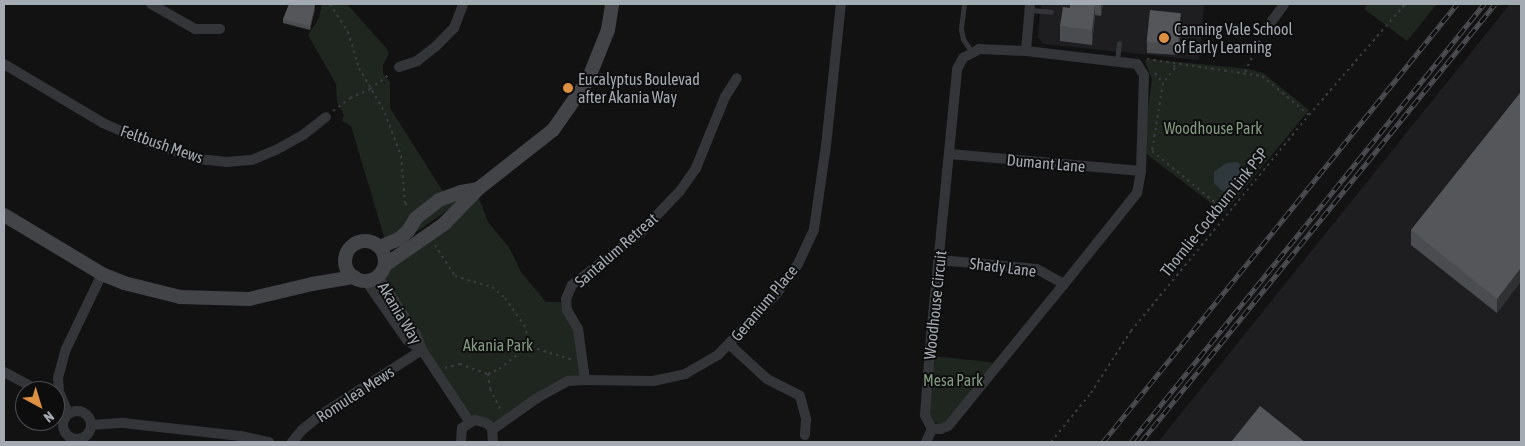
<!DOCTYPE html>
<html>
<head>
<meta charset="utf-8">
<style>
	body { margin:0 }
	#map { position:relative; width:1525px; height:446px; overflow:hidden; background:#121213; font-family:"Asap Condensed",sans-serif }
	div>[style] { position:absolute }
	.built>* { inset:0; background:#1e1e20 }
	.green>* { inset:0; background:#1f261f }
	.water>* { inset:0; background:#2f383c }
	.path>* { height:2px; margin-top:-1px; transform-origin:0; background:repeating-linear-gradient(90deg,#3a3c3f 0 2.5px,transparent 0 6.5px) }
	.lane>* { height:5px; margin:-2.5px; padding:0 2.5px; transform-origin:2.5px; border-radius:2.5px; background:#333538 }
	.street>* { height:10px; margin:-5px; padding:0 5px; transform-origin:5px; border-radius:5px; background:#333538 }
	.street>.ring { margin:-5px; padding:0; box-sizing:content-box; background:none; border:10px solid #333538; border-radius:50% }
	.secondary>* { height:14px; margin:-7px; padding:0 7px; transform-origin:7px; border-radius:7px; background:#424448 }
	.secondary>.ring { margin:-7px; padding:0; box-sizing:content-box; background:none; border:14px solid #424448; border-radius:50% }
	.rail>* { height:5px; margin-top:-2.5px; transform-origin:0; background:repeating-linear-gradient(90deg,#0d0d0e 0 9px,#4b4d51 0 18px); box-sizing:border-box; border-block:1px solid #4b4d51 }
	.wall>* { inset:0; background:#4b4c4f }
	.shaded-wall>* { inset:0; background:#303133 }
	.building>* { inset:0; background:#54565a; transform-origin:0 0 }
	.dots>* { width:14px; height:14px; translate:-50% -50%; box-sizing:border-box; border:2px solid #0d0d0e; border-radius:50% }
	span { translate:-50% -50%; white-space:nowrap; text-align:center; line-height:1.15; -webkit-text-stroke:4px #0d0d0e; paint-order:stroke }
	.poi-label { font-size:16px; color:#a5abb2 }
	.left { translate:0 -50%; text-align:left }
	.park-label { font-size:16px; color:#819b7e }
	.street-label { font-size:16px; color:#a5abb2 }
	.frame { position:absolute; inset:0; border:5px solid #a5abb2; pointer-events:none }
	.north { position:absolute; left:15px; top:381px; width:50px; height:50px; box-sizing:border-box; background:#0d0d0e; border:1px solid #4a4c50; border-radius:50%; rotate:141deg; font-size:14px; font-weight:700; line-height:20px; text-align:center; color:#a5abb2 }
	.north::after { content:''; display:block; margin:auto; width:18px; height:22px; background:#dd9041; clip-path:polygon(50% 0,100% 100%,50% 72%,0 100%) }
</style>
</head>
<body>
<div id="map">
	<div class="built">
		<i style="clip-path:polygon(1041px 4px,1204px 4px,1199px 60px,1043px 44px,1038px 37px)"></i>
		<i style="clip-path:polygon(1510px 4px,1521px 4px,1521px 442px,1158px 442px)"></i>
	</div>
	<div class="green">
		<i style="clip-path:polygon(322px 4px,347px 4px,386px 48px,389px 54px,383px 65px,383px 74px,390px 82px,390px 108px,442px 190px,463px 199px,408px 238px,388px 250px,351px 126px,342px 121px,344px 115px,337px 102px,336px 84px,308px 35px,319px 18px)"></i>
		<i style="clip-path:polygon(1368px 4px,1437px 4px,1407px 41px,1364px 9px)"></i>
		<i style="clip-path:polygon(1147px 59px,1249px 69px,1263px 73px,1309px 110px,1224px 213px,1145px 153px,1147px 115px,1152px 80px,1145px 61px)"></i>
		<i style="clip-path:polygon(479px 198px,488px 222px,510px 249px,521px 272px,546px 302px,562px 302px,575px 328px,584px 377px,568px 381px,496px 428px,470px 419px,451px 392px,382px 273px,388px 257px)"></i>
		<i style="clip-path:polygon(933px 356px,990px 362px,994px 365px,948px 421px,942px 425px,934px 423px,929px 415px)"></i>
	</div>
	<div class="water">
		<i style="clip-path:polygon(1238px 162px,1244px 172px,1241px 183px,1230px 193px,1222px 191px,1214px 183px,1214px 172px,1226px 163px)"></i>
	</div>
	<div class="path">
		<i style="left:330px;top:4px;width:33px;rotate:57deg"></i>
		<i style="left:348px;top:32px;width:38px;rotate:73deg"></i>
		<i style="left:359px;top:68px;width:52px;rotate:60deg"></i>
		<i style="left:385px;top:113px;width:46px;rotate:69.6deg"></i>
		<i style="left:401px;top:156px;width:47px;rotate:85.1deg"></i>
		<i style="left:405px;top:203px;width:6px;rotate:51deg"></i>
		<i style="left:1147px;top:59px;width:116px;rotate:8.4deg"></i>
		<i style="left:1262px;top:76px;width:61px;rotate:39.7deg"></i>
		<i style="left:1174px;top:65px;width:3px;rotate:72deg"></i>
		<i style="left:1175px;top:68px;width:19px;rotate:129deg"></i>
		<i style="left:1163px;top:83px;width:69px;rotate:99.2deg"></i>
		<i style="left:1152px;top:151px;width:98px;rotate:39.2deg"></i>
		<i style="left:1245px;top:72px;width:35px;rotate:-65deg"></i>
		<i style="left:1155px;top:73px;width:13px;rotate:51deg"></i>
		<i style="left:333px;top:111px;width:21px;rotate:-37deg"></i>
		<i style="left:350px;top:98px;width:22px;rotate:-24deg"></i>
		<i style="left:370px;top:89px;width:26px;rotate:-37deg"></i>
		<i style="left:435px;top:245px;width:37px;rotate:57deg"></i>
		<i style="left:455px;top:276px;width:39px;rotate:17deg"></i>
		<i style="left:492px;top:287px;width:17px;rotate:40deg"></i>
		<i style="left:505px;top:298px;width:33px;rotate:55deg"></i>
		<i style="left:524px;top:325px;width:23px;rotate:72deg"></i>
		<i style="left:531px;top:347px;width:44px;rotate:17.2deg"></i>
		<i style="left:445px;top:368px;width:16px;rotate:-15deg"></i>
		<i style="left:460px;top:364px;width:30px;rotate:20deg"></i>
		<i style="left:488px;top:374px;width:12px;rotate:-24deg"></i>
		<i style="left:499px;top:369px;width:31px;rotate:-38deg"></i>
		<i style="left:523px;top:350px;width:9px;rotate:-21deg"></i>
		<i style="left:488px;top:374px;width:15px;rotate:82deg"></i>
		<i style="left:490px;top:389px;width:25px;rotate:63deg"></i>
		<i style="left:1051px;top:442px;width:63px;rotate:-50.8deg"></i>
		<i style="left:1091px;top:393px;width:74px;rotate:-57.2deg"></i>
		<i style="left:1131px;top:331px;width:280px;rotate:-50.5deg"></i>
		<i style="left:1309px;top:115px;width:147px;rotate:-49.1deg"></i>
	</div>
	<div class="lane">
		<i style="left:964px;top:4px;width:25px;rotate:97deg"></i>
		<i style="left:961px;top:29px;width:10px;rotate:79deg"></i>
		<i style="left:963px;top:39px;width:14px;rotate:56deg"></i>
		<i style="left:1030px;top:10px;width:21px;rotate:5deg"></i>
		<i style="left:1117px;top:61px;width:18px;rotate:-84deg"></i>
	</div>
	<div class="street">
		<i style="left:151px;top:4px;width:51px;rotate:29.6deg"></i>
		<i style="left:195px;top:29px;width:25px"></i>
		<i style="left:1264px;top:32px;width:34px;rotate:-54deg"></i>
		<i style="left:979px;top:49px;width:47px;rotate:2.4deg"></i>
		<i style="left:1026px;top:51px;width:112px;rotate:6.7deg"></i>
		<i style="left:1137px;top:64px;width:13px;rotate:58deg"></i>
		<i style="left:1144px;top:75px;width:96px;rotate:91.8deg"></i>
		<i style="left:1141px;top:171px;width:22px;rotate:100deg"></i>
		<i style="left:1137px;top:193px;width:117px;rotate:128.7deg"></i>
		<i style="left:1064px;top:284px;width:183px;rotate:129.2deg"></i>
		<i style="left:948px;top:426px;width:8px;rotate:157deg"></i>
		<i style="left:941px;top:429px;width:9px;rotate:180deg"></i>
		<i style="left:932px;top:429px;width:16px;rotate:-117deg"></i>
		<i style="left:925px;top:415px;width:79px;rotate:-85.7deg"></i>
		<i style="left:931px;top:336px;width:268px;rotate:-84.4deg"></i>
		<i style="left:957px;top:69px;width:13px;rotate:-61deg"></i>
		<i style="left:963px;top:58px;width:18px;rotate:-29deg"></i>
		<i style="left:1026px;top:51px;width:47px;rotate:-85.1deg"></i>
		<i style="left:4px;top:64px;width:115px;rotate:30.8deg"></i>
		<i style="left:103px;top:123px;width:36px;rotate:24deg"></i>
		<i style="left:136px;top:138px;width:66px;rotate:18.4deg"></i>
		<i style="left:199px;top:159px;width:28px;rotate:6deg"></i>
		<i style="left:227px;top:162px;width:25px;rotate:-5deg"></i>
		<i style="left:252px;top:160px;width:26px;rotate:-23deg"></i>
		<i style="left:276px;top:150px;width:31px;rotate:-29deg"></i>
		<i style="left:303px;top:135px;width:29px;rotate:-38deg"></i>
		<i style="left:399px;top:67px;width:19px;rotate:-18deg"></i>
		<i style="left:417px;top:61px;width:23px;rotate:-38deg"></i>
		<i style="left:435px;top:47px;width:27px;rotate:-45deg"></i>
		<i style="left:454px;top:28px;width:26px;rotate:-69deg"></i>
		<i style="left:950px;top:154px;width:192px;rotate:5.1deg"></i>
		<i style="left:939px;top:260px;width:98px;rotate:5.2deg"></i>
		<i style="left:1037px;top:269px;width:31px;rotate:29deg"></i>
		<i style="left:378px;top:276px;width:69px;rotate:56.8deg"></i>
		<i style="left:416px;top:334px;width:17px;rotate:69deg"></i>
		<i style="left:422px;top:350px;width:85px;rotate:56.5deg"></i>
		<i style="left:366px;top:281px;width:72px;rotate:55.2deg"></i>
		<i style="left:407px;top:340px;width:18px;rotate:34deg"></i>
		<i style="left:729px;top:344px;width:52px;rotate:42.6deg"></i>
		<i style="left:767px;top:379px;width:37px;rotate:27deg"></i>
		<i style="left:800px;top:396px;width:24px;rotate:75deg"></i>
		<i style="left:806px;top:419px;width:16px;rotate:94deg"></i>
		<i style="left:4px;top:372px;width:38px;rotate:28deg"></i>
		<i style="left:38px;top:390px;width:12px;rotate:5deg"></i>
		<i style="left:585px;top:380px;width:51px;rotate:-97.8deg"></i>
		<i style="left:578px;top:329px;width:22px;rotate:-120deg"></i>
		<i style="left:567px;top:310px;width:11px;rotate:-95deg"></i>
		<i style="left:566px;top:299px;width:15px;rotate:-67deg"></i>
		<i style="left:572px;top:285px;width:84px;rotate:-37.3deg"></i>
		<i style="left:639px;top:234px;width:59px;rotate:-46.4deg"></i>
		<i style="left:680px;top:191px;width:28px;rotate:-55deg"></i>
		<i style="left:696px;top:168px;width:77px;rotate:-67.8deg"></i>
		<i style="left:725px;top:97px;width:22px;rotate:-58deg"></i>
		<i class="ring" style="left:63px;top:411px;width:18px;height:18px"></i>
		<i style="left:68px;top:413px;width:23px;rotate:-113deg"></i>
		<i style="left:59px;top:392px;width:14px;rotate:-94deg"></i>
		<i style="left:58px;top:378px;width:30px;rotate:-75deg"></i>
		<i style="left:66px;top:349px;width:83px;rotate:-64.4deg"></i>
		<i style="left:91px;top:425px;width:32px;rotate:-4deg"></i>
		<i style="left:123px;top:423px;width:118px;rotate:6.3deg"></i>
		<i style="left:240px;top:436px;width:30px;rotate:12deg"></i>
		<i style="left:492px;top:430px;width:55px;rotate:-35.4deg"></i>
		<i style="left:537px;top:398px;width:35px;rotate:-29deg"></i>
		<i style="left:568px;top:381px;width:17px;rotate:-3deg"></i>
		<i style="left:585px;top:380px;width:68px;rotate:0.8deg"></i>
		<i style="left:653px;top:381px;width:33px;rotate:-12deg"></i>
		<i style="left:685px;top:374px;width:38px;rotate:-30deg"></i>
		<i style="left:718px;top:355px;width:86px;rotate:-46.4deg"></i>
		<i style="left:777px;top:293px;width:36px;rotate:-54deg"></i>
		<i style="left:798px;top:264px;width:38px;rotate:-65deg"></i>
		<i style="left:814px;top:229px;width:84px;rotate:-81.8deg"></i>
		<i style="left:826px;top:146px;width:143px;rotate:-84deg"></i>
		<i style="left:292px;top:442px;width:16px;rotate:-50deg"></i>
		<i style="left:302px;top:430px;width:22px;rotate:-39deg"></i>
		<i style="left:319px;top:416px;width:122px;rotate:-32.7deg"></i>
		<i style="left:461px;top:442px;width:14px;rotate:-86deg"></i>
		<i style="left:462px;top:428px;width:15px;rotate:-32deg"></i>
		<i style="left:475px;top:420px;width:11px;rotate:15deg"></i>
		<i style="left:486px;top:423px;width:8px;rotate:40deg"></i>
		<i style="left:492px;top:428px;width:14px;rotate:86deg"></i>
		<i style="left:926px;top:442px;width:14px;rotate:-65deg"></i>
	</div>
	<div class="secondary">
		<i style="left:4px;top:215px;width:114px;rotate:31deg"></i>
		<i style="left:102px;top:274px;width:24px;rotate:22deg"></i>
		<i style="left:124px;top:283px;width:58px;rotate:14deg"></i>
		<i style="left:180px;top:297px;width:69px;rotate:1.7deg"></i>
		<i style="left:249px;top:299px;width:65px;rotate:-13.4deg"></i>
		<i style="left:312px;top:284px;width:43px;rotate:-9.5deg"></i>
		<i class="ring" style="left:345px;top:241px;width:26px;height:26px"></i>
		<i style="left:380px;top:247px;width:21px;rotate:-23deg"></i>
		<i style="left:399px;top:239px;width:12px;rotate:-42deg"></i>
		<i style="left:408px;top:231px;width:15px;rotate:-58deg"></i>
		<i style="left:416px;top:218px;width:29px;rotate:-38deg"></i>
		<i style="left:439px;top:200px;width:23px;rotate:-20deg"></i>
		<i style="left:461px;top:192px;width:17px;rotate:-10deg"></i>
		<i style="left:385px;top:265px;width:72px;rotate:-34.8deg"></i>
		<i style="left:444px;top:224px;width:49px;rotate:-45.8deg"></i>
		<i style="left:478px;top:189px;width:95px;rotate:-38.2deg"></i>
		<i style="left:553px;top:130px;width:61px;rotate:-55deg"></i>
		<i style="left:588px;top:80px;width:54px;rotate:-68.2deg"></i>
		<i style="left:608px;top:30px;width:26px;rotate:-81deg"></i>
	</div>
	<div class="rail">
		<i style="left:1103px;top:442px;width:563px;rotate:-51.05deg"></i>
		<i style="left:1131px;top:442px;width:563px;rotate:-51.13deg"></i>
		<i style="left:1141px;top:442px;width:563px;rotate:-51.05deg"></i>
	</div>
	<div class="wall">
		<i style="clip-path:polygon(1070px 4px,1103px 4px,1101px 16px,1095px 15px,1092px 45px,1060px 41px,1060px 26px,1070px 8px)"></i>
		<i style="clip-path:polygon(315px 9px,310px 30px,283px 23px,283px 19px)"></i>
		<i style="clip-path:polygon(1181px 24px,1179px 55px,1147px 53px,1147px 42px)"></i>
		<i style="clip-path:polygon(1521px 92px,1497px 313px,1411px 245px,1411px 230px)"></i>
	</div>
	<div class="shaded-wall">
		<i style="clip-path:polygon(1095px 4px,1095px 15px,1092px 45px,1092px 30px)"></i>
		<i style="clip-path:polygon(1101px 4px,1103px 4px,1101px 16px)"></i>
		<i style="clip-path:polygon(315px 5px,315px 9px,310px 30px,310px 26px)"></i>
		<i style="clip-path:polygon(1181px 13px,1181px 24px,1179px 55px,1179px 44px)"></i>
		<i style="clip-path:polygon(1521px 268px,1521px 282px,1497px 313px,1497px 299px)"></i>
	</div>
	<div class="building">
		<i style="clip-path:polygon(289px 4px,309px 4px,315px 5px,310px 26px,283px 19px)"></i>
		<i style="clip-path:polygon(1070px 4px,1095px 4px,1092px 30px,1060px 26px,1063px 7px,1070px 8px)"></i>
		<i style="left:1150px;top:10px;width:31px;height:32px;rotate:6deg"></i>
		<i style="clip-path:polygon(1521px 92px,1521px 268px,1497px 299px,1411px 230px)"></i>
		<i style="clip-path:polygon(1260px 406px,1305px 442px,1231px 442px)"></i>
	</div>
	<div class="dots">
		<i style="left:1164px;top:38px;background:#dd9041"></i>
		<i style="left:568px;top:88px;background:#dd9041"></i>
	</div>
	<div class="poi-label">
		<span class="left" style="left:1174px;top:38px">Canning Vale School<br>of Early Learning</span>
		<span class="left" style="left:578px;top:88px">Eucalyptus Boulevad<br>after Akania Way</span>
	</div>
	<div class="park-label">
		<span style="left:1213px;top:128px">Woodhouse Park</span>
		<span style="left:498px;top:345px">Akania Park</span>
		<span style="left:953px;top:380px">Mesa Park</span>
	</div>
	<div class="street-label">
		<span style="left:162px;top:144px;rotate:19deg">Feltbush Mews</span>
		<span style="left:1046px;top:163px;rotate:5deg">Dumant Lane</span>
		<span style="left:1214px;top:212px;rotate:-51deg">Thornlie-Cockburn Link PSP</span>
		<span style="left:616px;top:250px;rotate:-41deg">Santalum Retreat</span>
		<span style="left:1003px;top:267px;rotate:7deg">Shady Lane</span>
		<span style="left:764px;top:303px;rotate:-50deg">Geranium Place</span>
		<span style="left:935px;top:305px;rotate:-84deg">Woodhouse Circuit</span>
		<span style="left:400px;top:313px;rotate:59deg">Akania Way</span>
		<span style="left:355px;top:394px;rotate:-33deg">Romulea Mews</span>
	</div>
	<div class="frame"></div>
	<div class="north">N</div>
</div>
</body>
</html>
